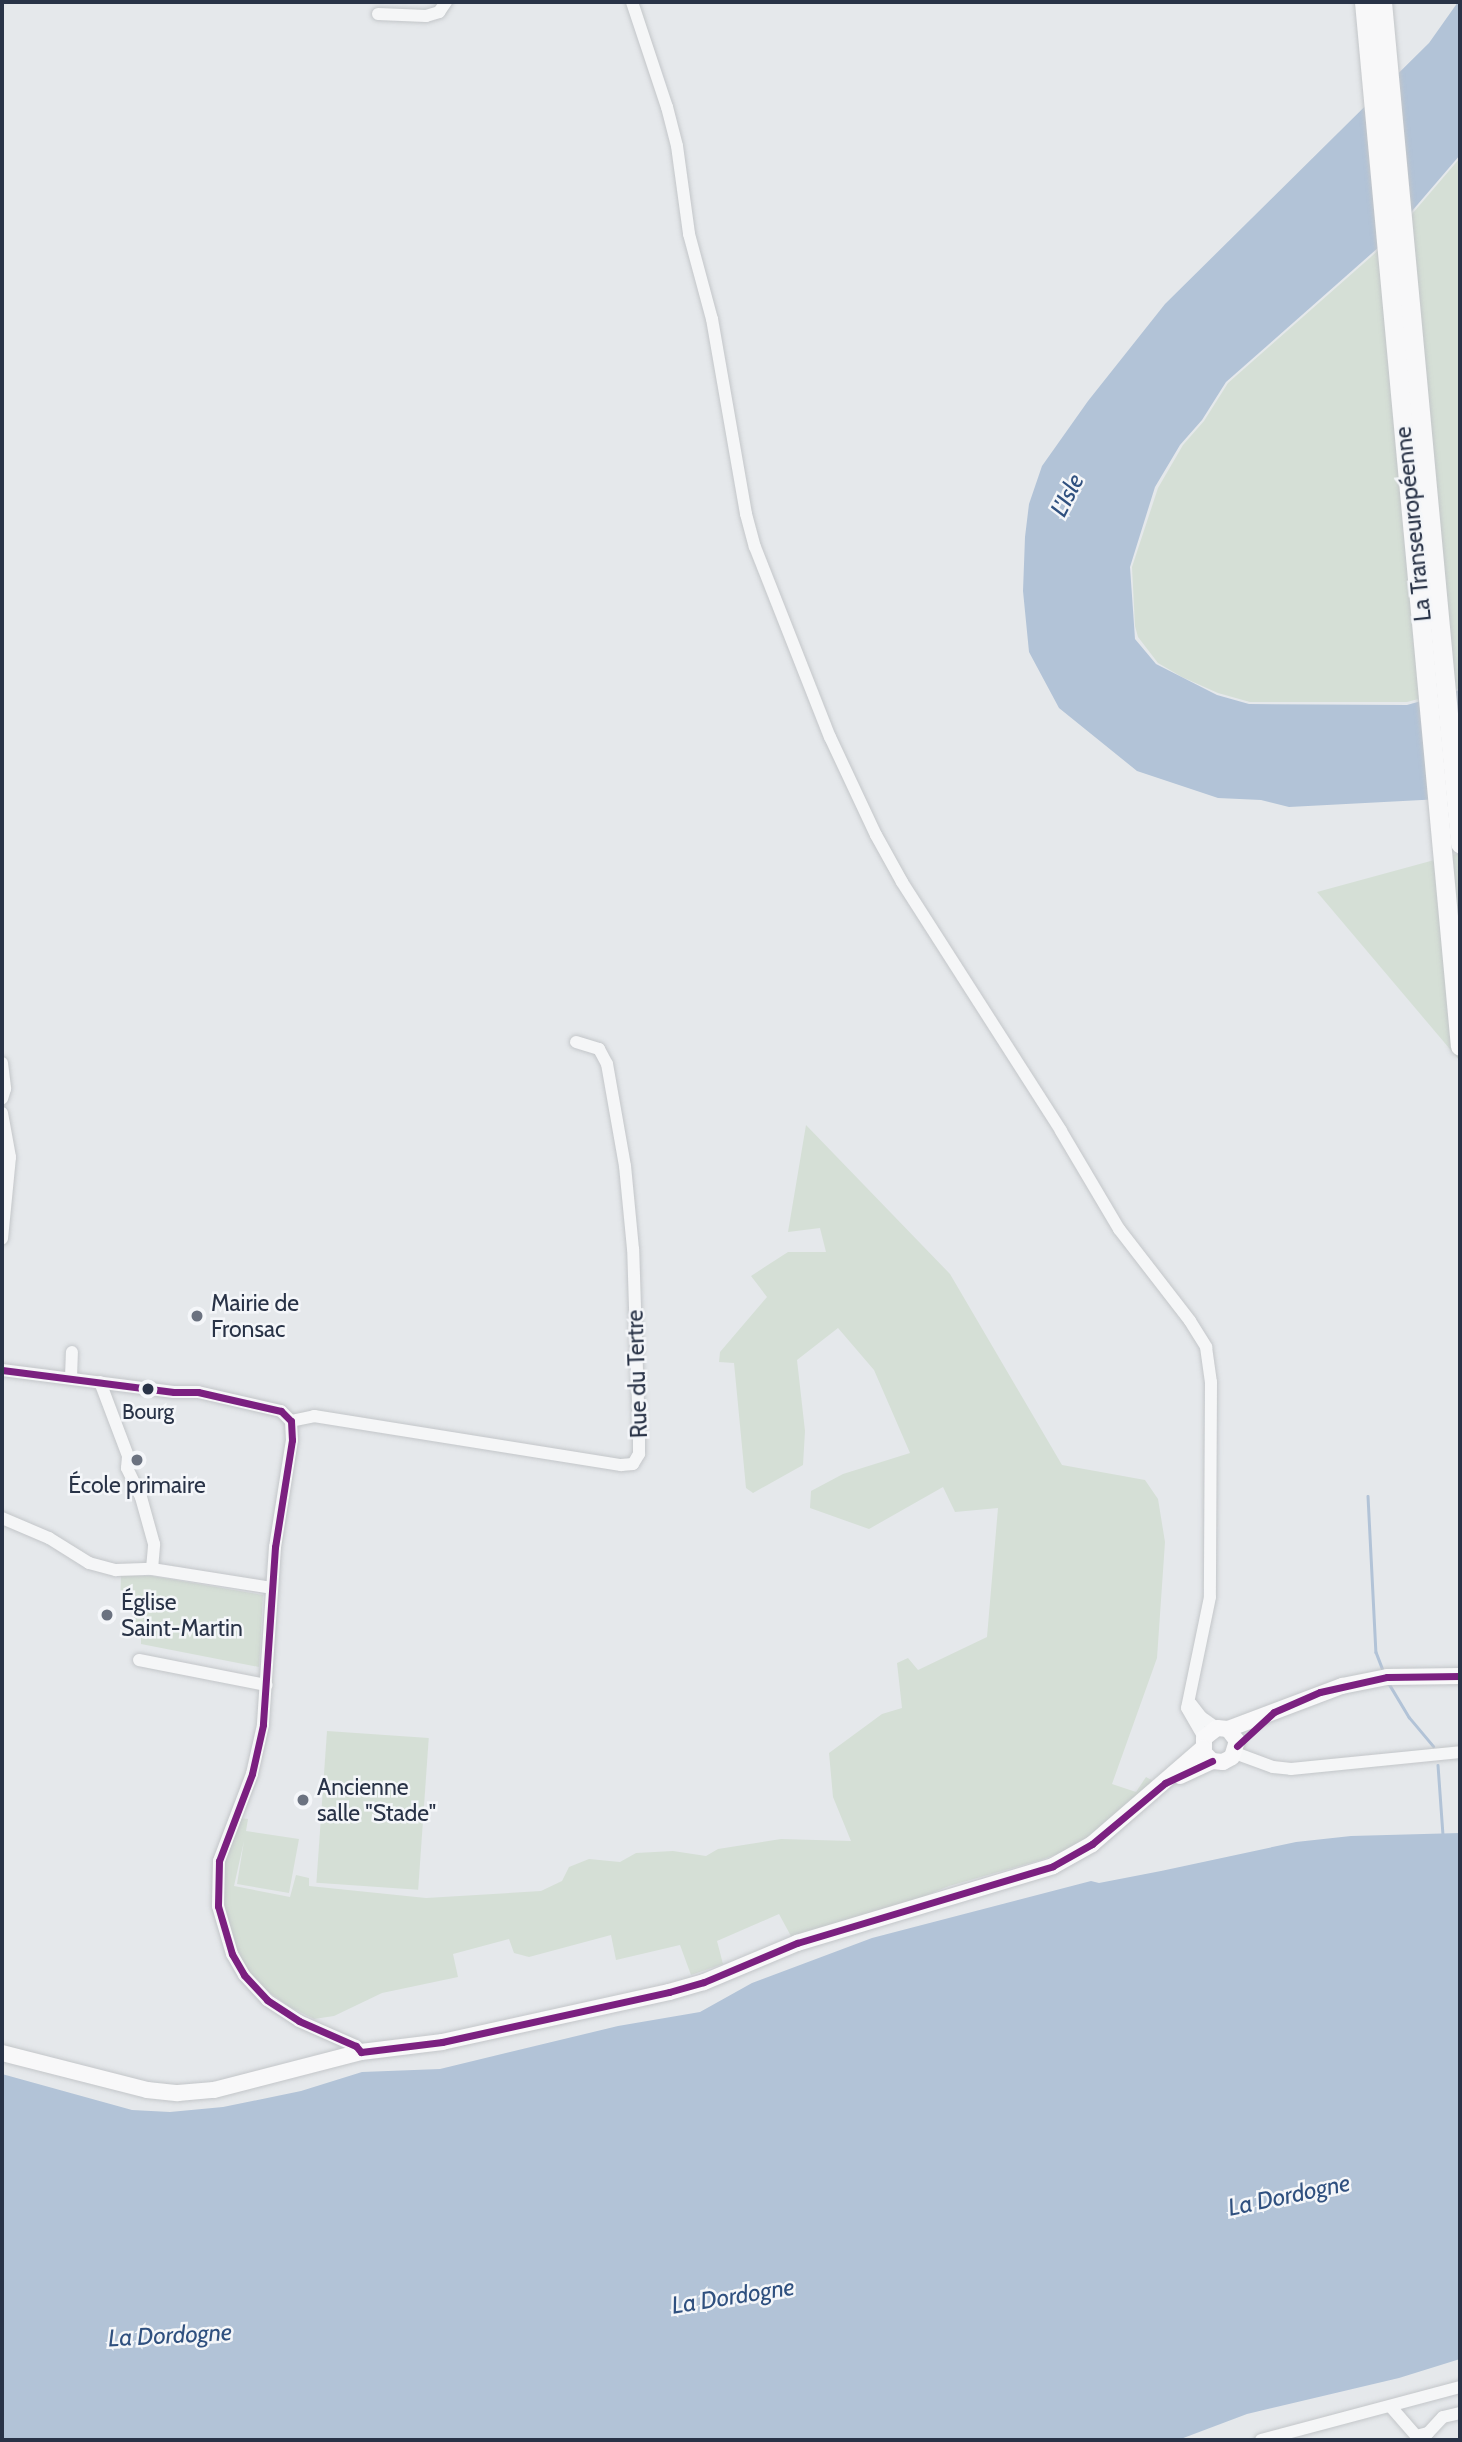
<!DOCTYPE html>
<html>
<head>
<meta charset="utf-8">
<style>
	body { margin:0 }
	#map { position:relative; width:1462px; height:2442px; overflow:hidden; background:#e5e8eb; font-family:Cabin,sans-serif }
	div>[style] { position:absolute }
	.green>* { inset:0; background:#d5dfd6; transform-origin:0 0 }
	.water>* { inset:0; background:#b2c3d7 }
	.stream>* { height:2.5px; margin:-1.25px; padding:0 1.25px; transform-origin:1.25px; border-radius:1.25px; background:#b2c3d7 }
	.roads { filter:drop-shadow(0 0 2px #c3c6c9) drop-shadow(0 0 2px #c3c6c9) }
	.minor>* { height:12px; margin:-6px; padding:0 6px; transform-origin:6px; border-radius:6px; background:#f5f6f7 }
	.major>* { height:16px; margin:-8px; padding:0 8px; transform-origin:8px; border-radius:8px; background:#f8f8f9 }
	.highway>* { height:19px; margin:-9.5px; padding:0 9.5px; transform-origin:9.5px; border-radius:9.5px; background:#f8f8f9 }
	.bus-1>* { height:7px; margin:-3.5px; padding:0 3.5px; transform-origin:3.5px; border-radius:3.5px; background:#7b2080 }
	.dots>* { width:19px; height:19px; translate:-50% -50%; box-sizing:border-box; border:4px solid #f4f6f9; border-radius:50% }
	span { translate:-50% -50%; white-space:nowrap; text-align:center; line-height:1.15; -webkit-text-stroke:5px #f4f6f9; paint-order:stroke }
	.bus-label { font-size:21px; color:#293347 }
	.street-label { font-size:23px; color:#293347 }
	.poi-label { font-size:23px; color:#293347 }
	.left { translate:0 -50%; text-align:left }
	.water-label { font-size:24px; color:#2f507f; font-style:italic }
	.frame { position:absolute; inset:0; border:4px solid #293347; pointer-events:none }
</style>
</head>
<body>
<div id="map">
	<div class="green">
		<i style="clip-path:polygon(1460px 158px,1460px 688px,1407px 702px,1250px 702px,1218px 693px,1182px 677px,1158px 663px,1138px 637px,1135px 626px,1132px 567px,1158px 488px,1183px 445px,1204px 421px,1228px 383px,1389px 241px)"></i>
		<i style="clip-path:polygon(1460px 853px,1460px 1061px,1317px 892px)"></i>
		<i style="clip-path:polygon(806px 1125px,950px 1274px,1062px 1465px,1145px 1480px,1158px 1499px,1165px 1542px,1157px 1658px,1112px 1784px,1136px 1792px,1146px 1777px,1155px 1782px,1076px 1847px,1041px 1860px,949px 1886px,898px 1907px,792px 1938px,779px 1914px,717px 1941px,723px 1964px,691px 1975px,680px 1945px,616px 1960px,611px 1935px,529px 1957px,514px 1953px,509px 1939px,453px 1954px,458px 1977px,382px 1993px,334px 2016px,314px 2019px,290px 2007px,263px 1988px,246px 1968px,229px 1937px,222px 1885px,226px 1855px,240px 1818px,248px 1819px,246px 1831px,299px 1839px,289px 1893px,237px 1884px,244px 1841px,234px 1886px,290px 1897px,296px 1875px,309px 1878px,309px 1886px,426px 1898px,541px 1891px,562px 1881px,569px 1867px,589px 1859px,620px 1862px,636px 1853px,673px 1851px,706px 1856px,718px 1849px,781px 1839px,851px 1841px,833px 1797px,829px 1753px,882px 1714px,902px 1708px,897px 1663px,908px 1658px,918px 1670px,987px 1637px,998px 1508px,955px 1512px,943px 1487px,869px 1529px,810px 1508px,811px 1491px,843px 1474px,910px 1453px,874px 1370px,838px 1328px,797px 1360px,805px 1431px,803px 1465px,753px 1493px,746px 1488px,734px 1363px,719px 1362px,720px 1352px,767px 1297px,751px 1276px,788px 1252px,826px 1252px,820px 1228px,788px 1232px)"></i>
		<i style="clip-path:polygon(121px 1576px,152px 1576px,263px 1595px,259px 1667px,141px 1644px,141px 1623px,134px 1623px,134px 1610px,120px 1608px)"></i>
		<i style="left:327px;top:1731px;width:102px;height:152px;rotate:4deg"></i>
	</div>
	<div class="water">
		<i style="clip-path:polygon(1458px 2px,1460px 2px,1460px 155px,1388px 239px,1226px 382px,1202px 420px,1180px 445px,1155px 487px,1130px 567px,1135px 639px,1156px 664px,1217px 695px,1249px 704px,1407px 705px,1460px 690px,1460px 798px,1289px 807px,1261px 800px,1218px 798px,1137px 771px,1059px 708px,1029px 652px,1023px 591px,1025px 537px,1029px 504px,1042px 466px,1088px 401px,1165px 304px,1429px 43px)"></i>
		<i style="clip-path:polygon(1460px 1833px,1460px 2359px,1399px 2378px,1247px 2414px,1178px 2440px,2px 2440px,2px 2074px,132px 2110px,170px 2112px,223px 2107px,301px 2091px,362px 2072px,440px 2069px,618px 2026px,700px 2012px,752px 1983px,872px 1938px,1091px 1881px,1099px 1883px,1161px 1871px,1296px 1842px,1351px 1836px)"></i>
	</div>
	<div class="stream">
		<i style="left:1368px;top:1496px;width:156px;rotate:87.1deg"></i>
		<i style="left:1376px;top:1652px;width:22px;rotate:69deg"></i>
		<i style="left:1388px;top:1682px;width:41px;rotate:59deg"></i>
		<i style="left:1409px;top:1717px;width:38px;rotate:50deg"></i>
		<i style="left:1438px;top:1765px;width:70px;rotate:85.9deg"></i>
	</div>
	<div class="roads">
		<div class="minor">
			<i style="left:632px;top:2px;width:111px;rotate:71.6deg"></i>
			<i style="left:667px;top:107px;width:40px;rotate:75.6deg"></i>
			<i style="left:677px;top:146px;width:89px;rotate:82.2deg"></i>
			<i style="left:689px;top:234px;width:88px;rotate:74.9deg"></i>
			<i style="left:712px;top:319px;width:198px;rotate:80.1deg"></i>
			<i style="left:746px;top:514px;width:34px;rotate:75deg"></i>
			<i style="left:755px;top:547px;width:204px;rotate:68.5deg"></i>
			<i style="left:830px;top:737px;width:108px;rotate:64.9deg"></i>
			<i style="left:876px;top:835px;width:54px;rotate:61deg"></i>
			<i style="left:902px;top:882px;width:295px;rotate:57.4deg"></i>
			<i style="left:1061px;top:1131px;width:114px;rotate:59.4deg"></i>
			<i style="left:1119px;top:1229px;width:116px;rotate:52.3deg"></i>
			<i style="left:1190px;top:1321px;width:31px;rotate:58deg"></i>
			<i style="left:1206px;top:1347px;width:35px;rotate:82deg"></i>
			<i style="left:1211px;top:1382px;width:215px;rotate:90.3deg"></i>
			<i style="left:1210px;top:1597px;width:113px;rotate:101.7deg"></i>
			<i style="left:1187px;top:1708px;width:34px;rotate:60deg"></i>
			<i style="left:378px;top:14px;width:48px;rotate:2.4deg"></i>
			<i style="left:426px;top:16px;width:14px;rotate:-17deg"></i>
			<i style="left:439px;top:12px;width:12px;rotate:-55deg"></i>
			<i style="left:2px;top:1063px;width:26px;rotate:83deg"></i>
			<i style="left:5px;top:1089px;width:10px;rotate:107deg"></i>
			<i style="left:2px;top:1113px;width:45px;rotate:79.7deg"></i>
			<i style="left:10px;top:1157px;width:82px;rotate:95.6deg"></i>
			<i style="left:2px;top:1370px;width:173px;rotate:7.3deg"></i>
			<i style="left:174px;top:1392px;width:24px"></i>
			<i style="left:198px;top:1392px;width:85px;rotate:12.9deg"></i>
			<i style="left:281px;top:1411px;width:14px;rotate:45deg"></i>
			<i style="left:291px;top:1421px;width:19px;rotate:87deg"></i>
			<i style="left:292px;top:1440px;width:108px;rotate:99deg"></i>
			<i style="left:275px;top:1547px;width:178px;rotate:93.9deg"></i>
			<i style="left:263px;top:1725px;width:50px;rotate:102.7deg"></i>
			<i style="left:252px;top:1774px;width:93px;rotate:110.8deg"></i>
			<i style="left:219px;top:1861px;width:45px;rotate:91.3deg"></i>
			<i style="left:218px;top:1906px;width:50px;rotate:73.7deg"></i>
			<i style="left:232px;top:1954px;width:24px;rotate:60deg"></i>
			<i style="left:244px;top:1975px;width:34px;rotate:47deg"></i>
			<i style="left:267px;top:2000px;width:38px;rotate:33deg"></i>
			<i style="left:299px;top:2021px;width:62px;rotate:23.7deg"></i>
			<i style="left:356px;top:2046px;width:8px;rotate:50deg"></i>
			<i style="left:71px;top:1378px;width:26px;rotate:-88deg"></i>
			<i style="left:291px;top:1421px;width:24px;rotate:-12deg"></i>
			<i style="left:314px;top:1416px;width:311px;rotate:9.1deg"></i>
			<i style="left:621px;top:1465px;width:12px;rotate:-5deg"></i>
			<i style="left:633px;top:1464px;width:12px;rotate:-59deg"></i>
			<i style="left:639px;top:1454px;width:19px;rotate:-90deg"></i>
			<i style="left:639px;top:1435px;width:186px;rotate:-91.8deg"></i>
			<i style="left:633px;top:1249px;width:83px;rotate:-95.5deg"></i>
			<i style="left:625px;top:1166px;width:104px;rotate:-100deg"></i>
			<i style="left:607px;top:1064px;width:17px;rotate:-118deg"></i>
			<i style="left:599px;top:1049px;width:24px;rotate:-163deg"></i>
			<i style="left:2px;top:1518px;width:51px;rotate:23.1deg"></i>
			<i style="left:49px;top:1538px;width:47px;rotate:32deg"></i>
			<i style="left:89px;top:1563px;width:28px;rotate:15deg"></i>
			<i style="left:116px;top:1570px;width:36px;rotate:-2deg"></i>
			<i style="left:152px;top:1569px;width:25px;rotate:-85deg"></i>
			<i style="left:154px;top:1544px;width:49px;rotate:-105.5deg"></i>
			<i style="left:141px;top:1497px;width:32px;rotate:-116deg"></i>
			<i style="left:127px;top:1468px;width:12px;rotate:-85deg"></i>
			<i style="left:128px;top:1456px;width:79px;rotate:-110.7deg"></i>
			<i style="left:152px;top:1569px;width:121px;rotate:9deg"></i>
			<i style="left:139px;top:1660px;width:130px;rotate:11.1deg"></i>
			<i style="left:1191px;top:1704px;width:16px;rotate:52deg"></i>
			<i style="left:1201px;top:1717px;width:19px;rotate:35deg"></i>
			<i style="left:1235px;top:1753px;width:40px;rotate:20.2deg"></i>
			<i style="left:1273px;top:1767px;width:18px;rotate:6deg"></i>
			<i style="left:1291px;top:1769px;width:170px;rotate:-5.7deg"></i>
			<i style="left:1391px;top:2407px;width:38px;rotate:49deg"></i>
			<i style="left:1416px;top:2436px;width:12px;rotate:-14deg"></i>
			<i style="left:1428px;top:2433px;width:22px;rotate:-47deg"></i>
			<i style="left:1443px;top:2417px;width:17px;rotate:-13deg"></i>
			<i style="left:1261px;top:2440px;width:206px;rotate:-14.9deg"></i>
		</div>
		<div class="major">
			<i style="left:1228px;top:1729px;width:122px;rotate:-20.7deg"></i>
			<i style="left:1342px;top:1686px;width:46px;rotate:-11.3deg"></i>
			<i style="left:1387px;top:1677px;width:73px;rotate:-0.8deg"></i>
			<i style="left:1180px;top:1776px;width:35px;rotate:-25deg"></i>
			<i style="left:1212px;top:1761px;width:11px;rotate:5deg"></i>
			<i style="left:1223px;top:1762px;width:10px;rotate:-29deg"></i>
			<i style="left:1232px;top:1757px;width:17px;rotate:-73deg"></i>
			<i style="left:1237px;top:1741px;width:15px;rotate:-127deg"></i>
			<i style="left:1228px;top:1729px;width:11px;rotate:-175deg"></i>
			<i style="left:1217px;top:1728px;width:16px;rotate:142deg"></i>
			<i style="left:1204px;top:1738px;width:15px;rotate:90deg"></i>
			<i style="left:1204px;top:1753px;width:11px;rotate:45deg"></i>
			<i style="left:2px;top:2053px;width:150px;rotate:14.3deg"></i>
			<i style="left:147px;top:2090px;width:31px;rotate:6deg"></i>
			<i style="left:178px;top:2093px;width:36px;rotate:-5deg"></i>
			<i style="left:214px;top:2090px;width:152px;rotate:-14.5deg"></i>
			<i style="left:361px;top:2052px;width:82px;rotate:-7deg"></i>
			<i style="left:442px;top:2042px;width:232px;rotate:-12.4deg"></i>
			<i style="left:669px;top:1992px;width:36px;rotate:-16deg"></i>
			<i style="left:704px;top:1982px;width:101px;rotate:-22.8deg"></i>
			<i style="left:797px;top:1943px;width:267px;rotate:-16.7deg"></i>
			<i style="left:1053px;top:1866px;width:45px;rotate:-29.4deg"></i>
			<i style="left:1092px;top:1844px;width:147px;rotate:-40.9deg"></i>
		</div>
		<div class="highway">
			<i style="left:1364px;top:2px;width:1048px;rotate:84.75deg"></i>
			<i style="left:1382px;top:2px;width:845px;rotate:84.7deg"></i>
		</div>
	</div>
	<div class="bus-1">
		<i style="left:2px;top:1370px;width:173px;rotate:7.3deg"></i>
		<i style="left:174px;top:1392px;width:24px"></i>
		<i style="left:198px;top:1392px;width:85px;rotate:12.9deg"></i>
		<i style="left:281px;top:1411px;width:14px;rotate:45deg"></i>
		<i style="left:291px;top:1421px;width:19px;rotate:87deg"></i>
		<i style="left:292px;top:1440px;width:108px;rotate:99deg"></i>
		<i style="left:275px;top:1547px;width:178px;rotate:93.9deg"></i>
		<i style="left:263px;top:1725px;width:50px;rotate:102.7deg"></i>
		<i style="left:252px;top:1774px;width:93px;rotate:110.8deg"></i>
		<i style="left:219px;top:1861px;width:45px;rotate:91.3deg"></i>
		<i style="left:218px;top:1906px;width:50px;rotate:73.7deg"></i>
		<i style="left:232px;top:1954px;width:24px;rotate:60deg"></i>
		<i style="left:244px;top:1975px;width:34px;rotate:47deg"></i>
		<i style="left:267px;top:2000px;width:38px;rotate:33deg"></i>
		<i style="left:299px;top:2021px;width:62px;rotate:23.7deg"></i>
		<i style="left:356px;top:2046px;width:8px;rotate:50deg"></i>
		<i style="left:1237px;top:1746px;width:50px;rotate:-42.6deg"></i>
		<i style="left:1274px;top:1712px;width:50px;rotate:-23.5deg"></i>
		<i style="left:1320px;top:1692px;width:69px;rotate:-12.6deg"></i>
		<i style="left:1387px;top:1677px;width:73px;rotate:-0.8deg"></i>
		<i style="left:361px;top:2052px;width:82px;rotate:-7deg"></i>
		<i style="left:442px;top:2042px;width:232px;rotate:-12.4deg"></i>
		<i style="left:669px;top:1992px;width:36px;rotate:-16deg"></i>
		<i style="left:704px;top:1982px;width:101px;rotate:-22.8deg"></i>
		<i style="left:797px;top:1943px;width:267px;rotate:-16.7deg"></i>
		<i style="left:1053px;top:1866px;width:45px;rotate:-29.4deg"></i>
		<i style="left:1092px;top:1844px;width:95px;rotate:-39.9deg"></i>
		<i style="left:1165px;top:1783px;width:52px;rotate:-25.1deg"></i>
	</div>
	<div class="dots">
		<i style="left:197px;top:1316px;background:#6b7280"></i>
		<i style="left:148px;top:1389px;background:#293347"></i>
		<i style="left:137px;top:1460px;background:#6b7280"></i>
		<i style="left:107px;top:1615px;background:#6b7280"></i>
		<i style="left:303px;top:1800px;background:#6b7280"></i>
	</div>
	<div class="bus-label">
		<span style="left:148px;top:1412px">Bourg</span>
	</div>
	<div class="street-label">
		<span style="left:1413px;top:524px;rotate:-96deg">La Transeuropéenne</span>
		<span style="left:637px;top:1374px;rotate:-92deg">Rue du Tertre</span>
	</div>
	<div class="poi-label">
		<span class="left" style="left:211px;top:1316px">Mairie de<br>Fronsac</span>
		<span style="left:137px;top:1485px">École primaire</span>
		<span class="left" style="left:121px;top:1615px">Église<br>Saint-Martin</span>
		<span class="left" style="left:317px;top:1800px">Ancienne<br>salle "Stade"</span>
	</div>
	<div class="water-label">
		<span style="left:1067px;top:495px;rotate:-63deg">L'Isle</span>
		<span style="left:1289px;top:2195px;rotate:-12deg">La Dordogne</span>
		<span style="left:733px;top:2296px;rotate:-9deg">La Dordogne</span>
		<span style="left:170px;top:2335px;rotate:-3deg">La Dordogne</span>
	</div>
	<div class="frame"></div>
</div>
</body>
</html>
